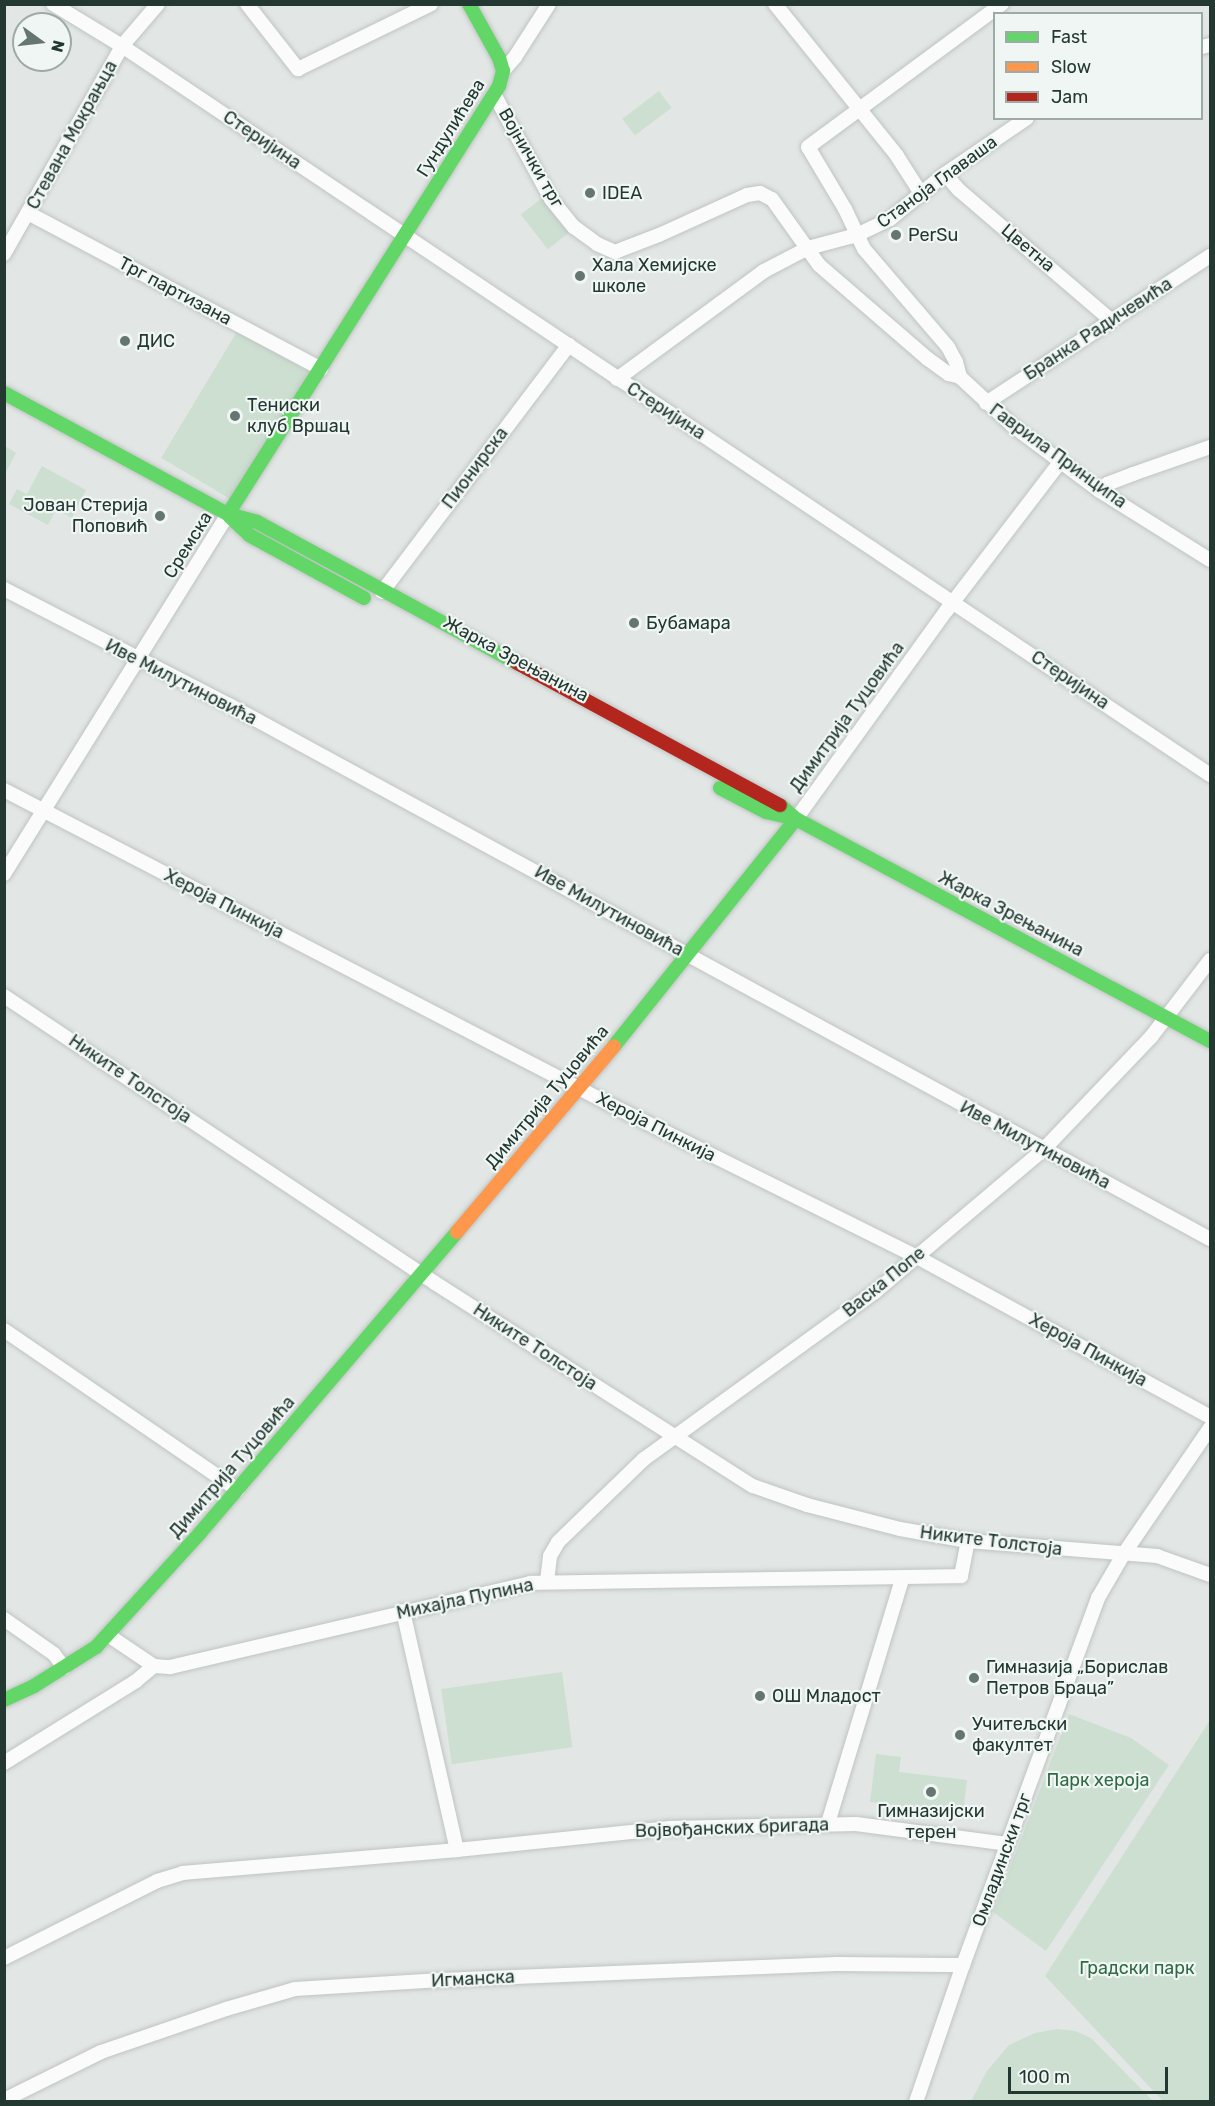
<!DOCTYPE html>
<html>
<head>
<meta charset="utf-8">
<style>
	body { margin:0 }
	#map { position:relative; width:1215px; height:2106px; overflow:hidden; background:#e2e7e5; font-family:Rubik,sans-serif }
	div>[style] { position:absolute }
	.green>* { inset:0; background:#ccdfd1; transform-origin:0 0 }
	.roads { filter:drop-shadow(0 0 2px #bfc4c2) drop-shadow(0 0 2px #bfc4c2) }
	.street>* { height:14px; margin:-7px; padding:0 7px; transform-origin:7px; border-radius:7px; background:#fbfbfb }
	.fast>* { height:14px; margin:-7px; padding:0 7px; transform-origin:7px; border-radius:7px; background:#63d668 }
	.slow>* { height:14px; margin:-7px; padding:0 7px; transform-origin:7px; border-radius:7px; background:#ff974d }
	.jam>* { height:14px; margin:-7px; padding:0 7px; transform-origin:7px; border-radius:7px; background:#b3261e }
	.dots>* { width:16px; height:16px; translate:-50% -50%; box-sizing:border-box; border:3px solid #f0f6f3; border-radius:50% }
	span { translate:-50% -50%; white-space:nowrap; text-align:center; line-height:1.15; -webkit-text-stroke:4.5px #f0f6f3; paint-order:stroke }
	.street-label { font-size:18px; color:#223831 }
	.poi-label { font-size:18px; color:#223831 }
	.left { translate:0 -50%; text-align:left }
	.right { translate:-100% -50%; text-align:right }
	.park-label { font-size:18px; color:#306b45 }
	.frame { position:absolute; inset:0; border:6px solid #223831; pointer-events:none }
	.legend { position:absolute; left:993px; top:12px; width:210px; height:108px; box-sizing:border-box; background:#f0f6f3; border:2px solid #9eaaa5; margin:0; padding:8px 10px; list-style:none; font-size:18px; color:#223831 }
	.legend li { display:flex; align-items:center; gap:12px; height:30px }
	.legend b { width:30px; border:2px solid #9eaaa5 }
	.north { position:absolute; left:12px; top:12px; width:60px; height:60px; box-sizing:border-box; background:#f0f6f3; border:2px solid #9eaaa5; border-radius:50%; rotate:105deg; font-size:16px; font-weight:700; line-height:24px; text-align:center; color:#223831 }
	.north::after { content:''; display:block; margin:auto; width:21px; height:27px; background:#657570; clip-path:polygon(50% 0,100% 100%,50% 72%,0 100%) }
	.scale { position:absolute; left:1008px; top:2067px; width:160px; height:27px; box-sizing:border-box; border:3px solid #223831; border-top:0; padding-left:8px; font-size:18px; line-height:21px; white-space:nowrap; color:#223831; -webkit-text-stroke:4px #f0f6f3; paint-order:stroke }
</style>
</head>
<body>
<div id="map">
	<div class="green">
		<i style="left:659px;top:91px;width:21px;height:46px;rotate:53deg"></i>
		<i style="left:542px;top:198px;width:44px;height:27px;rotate:52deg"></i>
		<i style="left:238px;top:330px;width:82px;height:149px;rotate:31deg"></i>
		<i style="clip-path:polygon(5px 446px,16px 453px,5px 474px)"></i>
		<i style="clip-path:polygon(42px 466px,86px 490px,72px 518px,44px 503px,56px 510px,48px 525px,9px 504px,17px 489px,27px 494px)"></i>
		<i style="left:562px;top:1672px;width:76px;height:122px;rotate:82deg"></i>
		<i style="clip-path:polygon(1069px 1714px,1131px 1738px,1169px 1765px,1046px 1951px,993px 1912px)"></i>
		<i style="clip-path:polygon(1210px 1720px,1210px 2101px,1163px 2101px,1045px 1976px)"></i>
		<i style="clip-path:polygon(876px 1754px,901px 1757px,899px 1772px,967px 1780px,963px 1813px,870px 1802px)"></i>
		<i style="clip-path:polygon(1058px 2029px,1075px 2031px,1091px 2038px,1153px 2101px,971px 2101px,987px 2071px,1009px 2045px,1035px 2033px)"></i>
	</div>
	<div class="roads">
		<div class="street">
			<i style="left:53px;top:4px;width:81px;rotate:31.3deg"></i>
			<i style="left:122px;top:46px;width:1310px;rotate:33.82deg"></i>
			<i style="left:247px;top:4px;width:83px;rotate:51.9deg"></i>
			<i style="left:298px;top:69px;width:148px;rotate:-26deg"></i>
			<i style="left:775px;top:4px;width:195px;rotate:51.2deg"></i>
			<i style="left:897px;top:156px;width:46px;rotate:57.3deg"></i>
			<i style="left:1202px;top:47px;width:8px;rotate:-14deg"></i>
			<i style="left:503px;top:71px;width:18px;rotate:-49deg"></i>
			<i style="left:515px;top:57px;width:63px;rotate:-57.3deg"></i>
			<i style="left:494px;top:94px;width:119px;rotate:61.5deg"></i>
			<i style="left:551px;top:199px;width:36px;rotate:51deg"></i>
			<i style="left:574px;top:227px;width:29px;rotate:36deg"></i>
			<i style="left:597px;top:244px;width:20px;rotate:24deg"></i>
			<i style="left:615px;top:252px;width:47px;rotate:-21.1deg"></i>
			<i style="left:659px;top:235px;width:97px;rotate:-24.4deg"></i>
			<i style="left:747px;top:195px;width:13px;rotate:-9deg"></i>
			<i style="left:760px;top:193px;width:13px;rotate:27deg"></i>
			<i style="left:772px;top:199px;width:81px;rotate:54.5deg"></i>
			<i style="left:819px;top:265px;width:144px;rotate:40.8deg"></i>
			<i style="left:928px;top:359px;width:26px;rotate:36deg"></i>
			<i style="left:949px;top:374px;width:11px;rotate:15deg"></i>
			<i style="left:960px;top:377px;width:72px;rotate:42.8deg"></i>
			<i style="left:1013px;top:426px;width:109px;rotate:36.8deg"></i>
			<i style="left:1100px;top:491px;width:130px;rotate:32.1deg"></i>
			<i style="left:945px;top:174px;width:21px;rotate:49deg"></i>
			<i style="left:959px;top:190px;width:201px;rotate:40.6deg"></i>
			<i style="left:28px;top:213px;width:332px;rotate:28deg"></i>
			<i style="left:4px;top:254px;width:239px;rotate:-60.4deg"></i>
			<i style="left:122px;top:46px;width:55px;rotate:-49.4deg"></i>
			<i style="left:960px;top:377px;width:16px;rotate:-105deg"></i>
			<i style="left:956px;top:362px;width:17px;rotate:-118deg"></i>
			<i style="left:948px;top:347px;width:129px;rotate:-130.6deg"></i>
			<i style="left:864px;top:249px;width:44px;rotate:-115.4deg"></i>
			<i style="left:845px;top:209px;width:72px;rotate:-120.8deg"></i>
			<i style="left:808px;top:147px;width:241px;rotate:-36.4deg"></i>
			<i style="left:617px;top:379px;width:182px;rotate:-36.3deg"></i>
			<i style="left:764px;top:271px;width:50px;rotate:-27.6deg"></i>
			<i style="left:808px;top:248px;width:51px;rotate:-14.9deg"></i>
			<i style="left:857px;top:235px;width:37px;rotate:-26deg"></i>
			<i style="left:890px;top:219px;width:71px;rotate:-39.3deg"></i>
			<i style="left:945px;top:174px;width:99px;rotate:-34.3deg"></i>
			<i style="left:986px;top:403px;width:268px;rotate:-33.3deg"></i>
			<i style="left:1100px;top:491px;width:10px;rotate:-45deg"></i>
			<i style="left:1107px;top:484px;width:28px;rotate:-21deg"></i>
			<i style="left:1133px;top:474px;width:82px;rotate:-19.3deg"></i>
			<i style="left:4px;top:589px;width:253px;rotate:27.3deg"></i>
			<i style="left:229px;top:705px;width:1117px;rotate:28.56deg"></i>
			<i style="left:382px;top:592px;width:310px;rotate:-52.9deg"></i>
			<i style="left:4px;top:790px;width:686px;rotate:27.42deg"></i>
			<i style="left:613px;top:1106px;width:339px;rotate:26.4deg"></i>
			<i style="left:917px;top:1257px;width:334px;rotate:28.6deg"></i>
			<i style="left:796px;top:819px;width:258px;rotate:-54.2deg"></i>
			<i style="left:947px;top:610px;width:186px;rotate:-52.6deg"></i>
			<i style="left:4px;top:874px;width:424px;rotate:-58.1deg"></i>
			<i style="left:4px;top:996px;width:518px;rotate:33.66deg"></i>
			<i style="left:435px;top:1283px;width:377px;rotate:32.6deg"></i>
			<i style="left:753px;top:1486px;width:57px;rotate:19.4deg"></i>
			<i style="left:807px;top:1505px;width:96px;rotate:14.5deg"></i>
			<i style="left:900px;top:1529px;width:69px;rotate:10deg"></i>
			<i style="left:968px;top:1541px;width:190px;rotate:4.5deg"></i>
			<i style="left:1157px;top:1556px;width:56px;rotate:19.7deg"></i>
			<i style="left:4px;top:1330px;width:283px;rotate:34.4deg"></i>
			<i style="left:547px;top:1581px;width:25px;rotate:-83deg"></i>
			<i style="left:550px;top:1556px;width:16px;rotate:-60deg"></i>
			<i style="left:558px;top:1542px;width:120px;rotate:-44deg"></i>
			<i style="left:644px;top:1459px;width:285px;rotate:-35.9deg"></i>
			<i style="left:875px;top:1292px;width:220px;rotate:-40.2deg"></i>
			<i style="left:1043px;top:1150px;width:156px;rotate:-46.3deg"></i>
			<i style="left:1151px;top:1037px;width:97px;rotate:-52.5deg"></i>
			<i style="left:403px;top:1611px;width:245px;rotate:77.3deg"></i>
			<i style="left:4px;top:1619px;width:61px;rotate:35deg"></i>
			<i style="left:54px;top:1654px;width:17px;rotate:54deg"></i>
			<i style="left:108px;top:1635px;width:55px;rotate:34deg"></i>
			<i style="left:4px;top:1763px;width:155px;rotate:-31.8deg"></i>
			<i style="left:136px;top:1681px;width:23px;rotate:-40deg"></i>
			<i style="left:154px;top:1666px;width:16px;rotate:4deg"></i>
			<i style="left:170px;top:1667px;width:370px;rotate:-13.1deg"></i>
			<i style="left:530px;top:1583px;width:431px;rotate:-0.9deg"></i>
			<i style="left:961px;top:1576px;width:36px;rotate:-79deg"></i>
			<i style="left:828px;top:1823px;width:255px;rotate:-73.1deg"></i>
			<i style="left:4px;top:1958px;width:171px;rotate:-26.7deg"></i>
			<i style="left:157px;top:1881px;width:27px;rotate:-17deg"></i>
			<i style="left:183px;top:1873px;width:275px;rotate:-4.8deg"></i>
			<i style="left:457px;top:1850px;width:214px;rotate:-5.9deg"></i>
			<i style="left:670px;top:1828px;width:186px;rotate:-1.2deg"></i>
			<i style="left:856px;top:1824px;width:152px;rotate:7.5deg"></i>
			<i style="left:4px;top:2100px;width:108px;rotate:-26.3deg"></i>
			<i style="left:101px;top:2052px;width:132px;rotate:-19deg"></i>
			<i style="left:226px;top:2009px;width:72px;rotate:-16.2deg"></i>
			<i style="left:295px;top:1989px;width:146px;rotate:-3.5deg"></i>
			<i style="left:441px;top:1980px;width:396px;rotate:-2.3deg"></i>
			<i style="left:837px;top:1964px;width:126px;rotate:0.5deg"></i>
			<i style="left:916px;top:2102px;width:145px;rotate:-71.1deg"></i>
			<i style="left:963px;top:1965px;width:391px;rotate:-69.8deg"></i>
			<i style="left:1098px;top:1598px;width:50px;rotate:-59.8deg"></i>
			<i style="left:1123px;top:1555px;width:154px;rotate:-55.6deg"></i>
		</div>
		<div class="fast">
			<i style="left:4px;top:393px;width:255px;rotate:28.4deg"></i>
			<i style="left:228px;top:514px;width:30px;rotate:15deg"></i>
			<i style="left:257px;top:522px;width:296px;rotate:28.5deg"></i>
			<i style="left:228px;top:514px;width:507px;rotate:-57.66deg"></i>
			<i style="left:499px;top:86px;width:16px;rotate:-75deg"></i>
			<i style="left:503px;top:71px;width:14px;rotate:-107deg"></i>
			<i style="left:499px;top:58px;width:62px;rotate:-119.1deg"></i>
			<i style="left:230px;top:517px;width:26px;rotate:43deg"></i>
			<i style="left:249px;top:535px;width:131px;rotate:28.7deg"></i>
			<i style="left:720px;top:788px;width:52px;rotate:27.6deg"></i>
			<i style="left:766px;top:812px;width:28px;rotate:13deg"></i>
			<i style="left:780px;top:805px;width:21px;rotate:41deg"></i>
			<i style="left:796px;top:819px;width:470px;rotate:28.2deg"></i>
			<i style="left:614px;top:1046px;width:291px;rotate:-51.3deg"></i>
			<i style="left:4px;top:1700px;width:33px;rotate:-25deg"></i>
			<i style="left:34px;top:1686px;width:73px;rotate:-32.2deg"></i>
			<i style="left:96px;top:1647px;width:154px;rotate:-47.6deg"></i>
			<i style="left:200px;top:1533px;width:396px;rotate:-49.5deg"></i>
		</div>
		<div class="slow">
			<i style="left:457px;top:1232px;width:243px;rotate:-49.8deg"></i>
		</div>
		<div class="jam">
			<i style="left:517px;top:663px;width:299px;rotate:28.4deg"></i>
		</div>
	</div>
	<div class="dots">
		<i style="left:590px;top:193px;background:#657570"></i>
		<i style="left:896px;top:235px;background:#657570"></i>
		<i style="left:580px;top:276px;background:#657570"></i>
		<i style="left:125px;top:341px;background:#657570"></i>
		<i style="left:235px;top:416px;background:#657570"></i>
		<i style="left:160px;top:516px;background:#657570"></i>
		<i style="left:634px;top:623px;background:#657570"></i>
		<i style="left:974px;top:1678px;background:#657570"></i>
		<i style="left:760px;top:1696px;background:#657570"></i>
		<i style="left:960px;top:1735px;background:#657570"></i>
		<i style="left:931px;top:1792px;background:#657570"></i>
	</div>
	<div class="street-label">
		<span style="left:451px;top:128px;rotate:-58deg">Гундулићева</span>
		<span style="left:72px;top:135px;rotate:-61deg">Стевана Мокрањца</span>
		<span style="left:262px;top:140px;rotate:34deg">Стеријина</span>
		<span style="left:531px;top:158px;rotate:60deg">Војнички трг</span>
		<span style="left:937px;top:182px;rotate:-36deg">Станоја Главаша</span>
		<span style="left:1028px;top:248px;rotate:40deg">Цветна</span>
		<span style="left:175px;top:291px;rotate:28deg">Трг партизана</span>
		<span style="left:1098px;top:329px;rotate:-33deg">Бранка Радичевића</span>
		<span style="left:666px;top:411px;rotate:33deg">Стеријина</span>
		<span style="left:1058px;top:456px;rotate:36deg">Гаврила Принципа</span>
		<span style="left:475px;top:468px;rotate:-53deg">Пионирска</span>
		<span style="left:188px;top:545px;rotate:-58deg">Сремска</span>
		<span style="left:516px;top:659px;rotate:28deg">Жарка Зрењанина</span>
		<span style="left:1070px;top:680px;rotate:34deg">Стеријина</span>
		<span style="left:181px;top:682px;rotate:27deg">Иве Милутиновића</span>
		<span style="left:847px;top:717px;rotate:-54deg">Димитрија Туцовића</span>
		<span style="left:224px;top:904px;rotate:27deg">Хероја Пинкија</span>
		<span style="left:609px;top:911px;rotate:29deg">Иве Милутиновића</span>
		<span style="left:1011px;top:914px;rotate:28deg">Жарка Зрењанина</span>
		<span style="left:130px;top:1079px;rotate:34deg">Никите Толстоја</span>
		<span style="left:547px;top:1097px;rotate:-50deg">Димитрија Туцовића</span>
		<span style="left:656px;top:1127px;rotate:27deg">Хероја Пинкија</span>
		<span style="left:1035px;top:1145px;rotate:28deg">Иве Милутиновића</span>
		<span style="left:884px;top:1282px;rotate:-39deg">Васка Попе</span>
		<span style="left:535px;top:1347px;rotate:33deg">Никите Толстоја</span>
		<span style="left:1088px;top:1350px;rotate:29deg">Хероја Пинкија</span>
		<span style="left:232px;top:1467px;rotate:-49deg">Димитрија Туцовића</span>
		<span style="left:991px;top:1541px;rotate:7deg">Никите Толстоја</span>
		<span style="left:465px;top:1599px;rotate:-12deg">Михајла Пупина</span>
		<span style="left:732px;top:1828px;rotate:-2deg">Војвођанских бригада</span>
		<span style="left:1002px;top:1860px;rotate:-70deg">Омладински трг</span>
		<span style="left:473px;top:1979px;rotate:-3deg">Игманска</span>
	</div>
	<div class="poi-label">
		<span class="left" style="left:602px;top:193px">IDEA</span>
		<span class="left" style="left:908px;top:235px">PerSu</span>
		<span class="left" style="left:592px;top:276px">Хала Хемијске<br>школе</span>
		<span class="left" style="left:137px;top:341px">ДИС</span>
		<span class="left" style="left:247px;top:416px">Тениски<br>клуб Вршац</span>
		<span class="right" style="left:148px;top:516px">Јован Стерија<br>Поповић</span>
		<span class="left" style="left:646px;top:623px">Бубамара</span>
		<span class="left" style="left:986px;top:1678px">Гимназија „Борислав<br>Петров Браца”</span>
		<span class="left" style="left:772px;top:1696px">ОШ Младост</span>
		<span class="left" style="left:972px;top:1735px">Учитељски<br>факултет</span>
		<span style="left:931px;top:1822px">Гимназијски<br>терен</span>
	</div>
	<div class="park-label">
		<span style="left:1098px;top:1780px">Парк хероја</span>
		<span style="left:1137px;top:1968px">Градски парк</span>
	</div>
	<div class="frame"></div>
	<ul class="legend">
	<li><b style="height:8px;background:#63d668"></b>Fast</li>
	<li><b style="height:8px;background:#ff974d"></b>Slow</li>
	<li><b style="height:8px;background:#b3261e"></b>Jam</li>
	</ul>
	<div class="north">N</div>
	<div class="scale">100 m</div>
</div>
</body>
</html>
